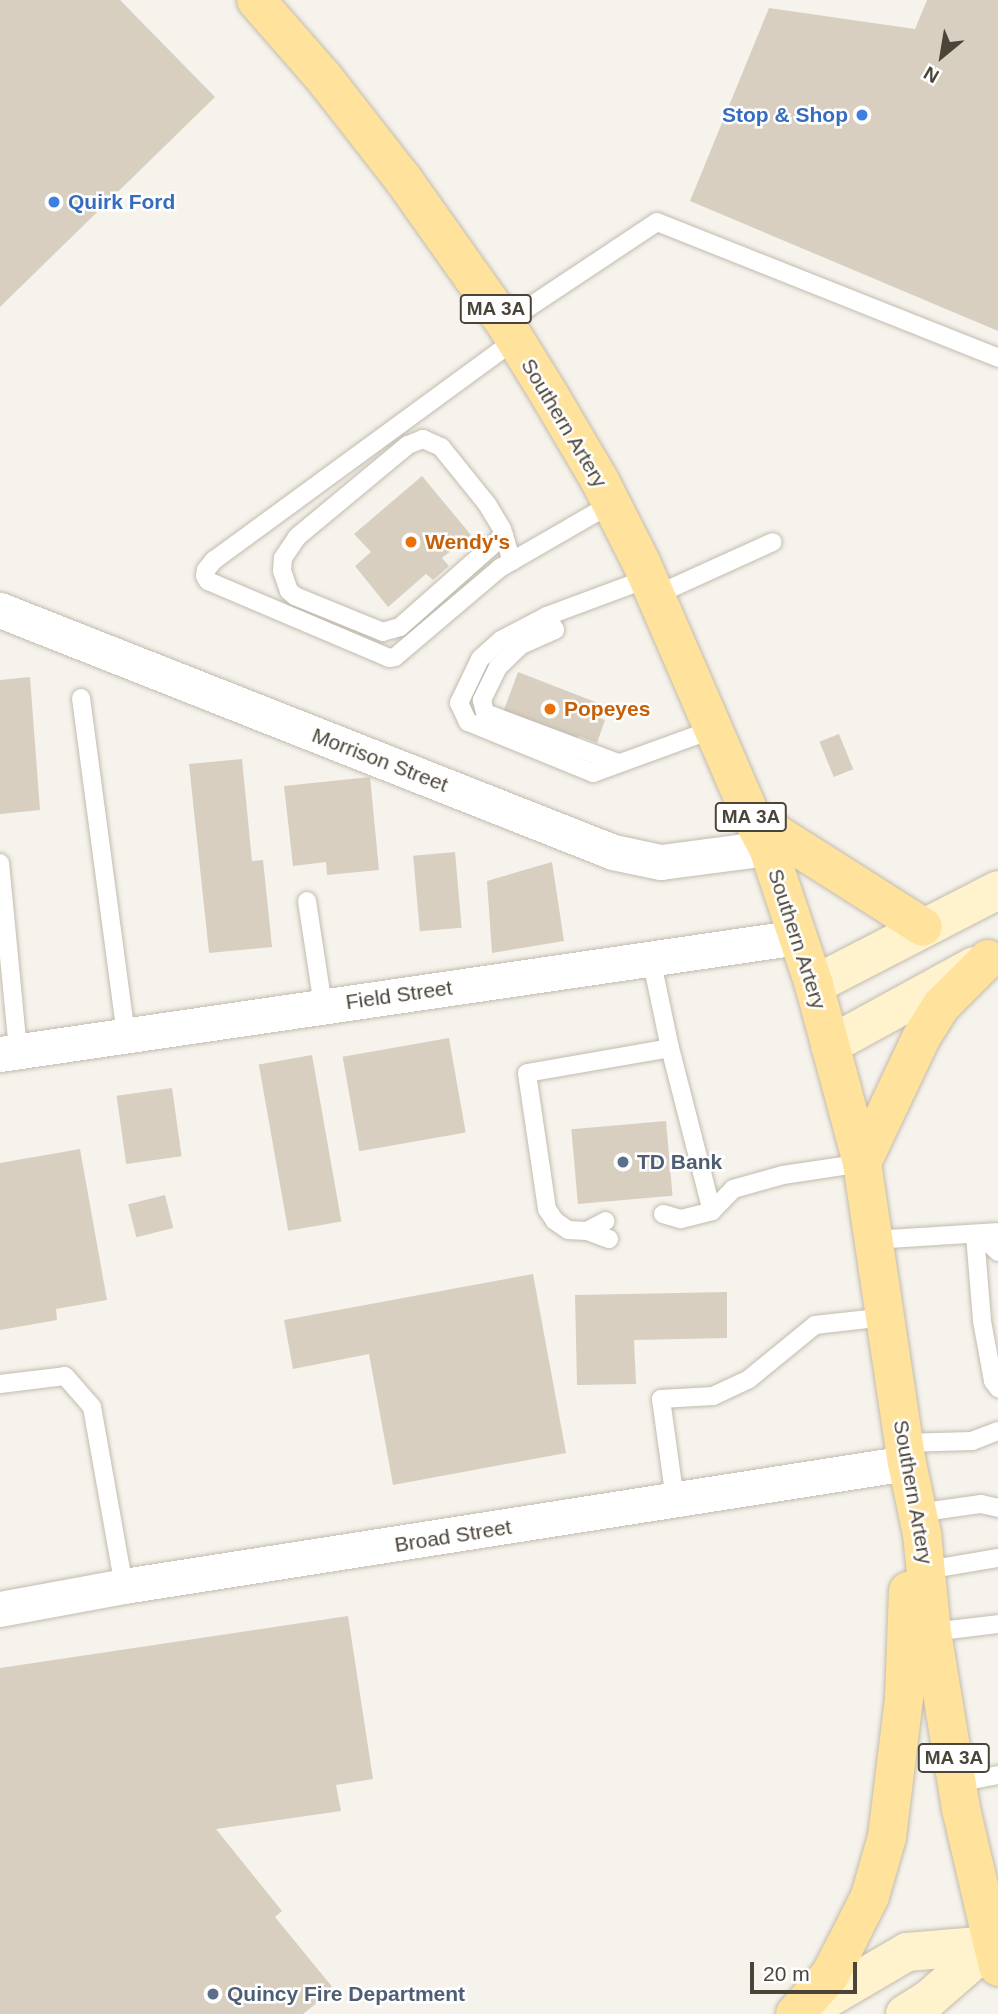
<!DOCTYPE html>
<html>
<head>
<meta charset="utf-8">
<style>
	body { margin:0 }
	#map { position:relative; width:998px; height:2014px; overflow:hidden; background:#f6f3ec; font-family:Arial,sans-serif }
	div>[style] { position:absolute }
	.building>* { inset:0; background:#d8cfc1; transform-origin:0 0 }
	.roads { filter:drop-shadow(0 0 2px #c2bbae) drop-shadow(0 0 2px #c2bbae) }
	.lane>* { height:18px; margin:-9px; padding:0 9px; transform-origin:9px; border-radius:9px; background:#fff }
	.street>* { height:35px; margin:-17.5px; padding:0 17.5px; transform-origin:17.5px; border-radius:17.5px; background:#fff }
	.secondary>* { height:38px; margin:-19px; padding:0 19px; transform-origin:19px; border-radius:19px; background:#fff3cd }
	.primary>* { height:38px; margin:-19px; padding:0 19px; transform-origin:19px; border-radius:19px; background:#ffe39c }
	.dots>* { width:19px; height:19px; translate:-50% -50%; box-sizing:border-box; border:4px solid #fff; border-radius:50% }
	span { translate:-50% -50%; white-space:nowrap; text-align:center; line-height:1.15; -webkit-text-stroke:5px #fff; paint-order:stroke }
	.shield-label span { padding:2px 5px; background:#fff; border:2px solid; border-radius:5px; -webkit-text-stroke-width:0 }
	.shield-label { font-size:19px; color:#4b4439; font-weight:700 }
	.shop-label { font-size:21px; color:#366cbe; font-weight:700 }
	.right { translate:-100% -50%; text-align:right }
	.left { translate:0 -50%; text-align:left }
	.street-label { font-size:21px; color:#4b4439 }
	.food-label { font-size:21px; color:#c56008; font-weight:700 }
	.service-label { font-size:21px; color:#4e5e75; font-weight:700 }
	.north { position:absolute; left:907px; top:21px; width:70px; height:70px; -webkit-text-stroke:5px #fff; paint-order:stroke; rotate:210deg; font-size:19px; font-weight:700; line-height:28px; text-align:center; color:#4b4439 }
	.north::after { content:''; display:block; margin:auto; width:24px; height:32px; background:#4b4439; clip-path:polygon(50% 0,100% 100%,50% 72%,0 100%) }
	.scale { position:absolute; left:750px; top:1962px; width:107px; height:32px; box-sizing:border-box; border:4px solid #4b4439; border-top:0; padding-left:9px; font-size:21px; line-height:24px; white-space:nowrap; color:#4b4439; -webkit-text-stroke:5px #fff; paint-order:stroke }
</style>
</head>
<body>
<div id="map">
	<div class="building">
		<i style="clip-path:polygon(0 0,120px 0,215px 97px,0 307px)"></i>
		<i style="clip-path:polygon(927px 0,998px 0,998px 331px,690px 201px,769px 8px,915px 29px)"></i>
		<i style="clip-path:polygon(422px 476px,471px 535px,442px 558px,449px 566px,433px 580px,426px 574px,388px 607px,355px 566px,371px 552px,354px 534px)"></i>
		<i style="clip-path:polygon(518px 672px,598px 703px,593px 715px,605px 720px,597px 743px,579px 736px,576px 743px,502px 715px)"></i>
		<i style="clip-path:polygon(30px 677px,40px 810px,0 814px,0 680px)"></i>
		<i style="left:839px;top:734px;width:38px;height:21px;rotate:68deg"></i>
		<i style="clip-path:polygon(242px 759px,252px 861px,263px 860px,272px 947px,209px 953px,189px 764px)"></i>
		<i style="clip-path:polygon(370px 777px,379px 870px,327px 875px,326px 862px,293px 866px,284px 786px)"></i>
		<i style="left:455px;top:852px;width:76px;height:42px;rotate:85deg"></i>
		<i style="clip-path:polygon(552px 862px,564px 941px,492px 953px,487px 881px)"></i>
		<i style="left:449px;top:1038px;width:96px;height:108px;rotate:80deg"></i>
		<i style="left:312px;top:1055px;width:169px;height:54px;rotate:80deg"></i>
		<i style="left:172px;top:1088px;width:69px;height:56px;rotate:82deg"></i>
		<i style="left:666px;top:1121px;width:75px;height:95px;rotate:85deg"></i>
		<i style="clip-path:polygon(80px 1149px,107px 1300px,56px 1309px,57px 1320px,0 1330px,0 1163px)"></i>
		<i style="left:165px;top:1195px;width:34px;height:38px;rotate:76deg"></i>
		<i style="clip-path:polygon(533px 1274px,566px 1453px,393px 1485px,369px 1354px,293px 1369px,284px 1320px)"></i>
		<i style="clip-path:polygon(727px 1292px,727px 1338px,634px 1340px,636px 1384px,577px 1385px,575px 1295px)"></i>
		<i style="clip-path:polygon(348px 1616px,373px 1779px,336px 1785px,341px 1811px,216px 1829px,282px 1911px,275px 1917px,334px 1989px,303px 2014px,0 2014px,0 1668px)"></i>
	</div>
	<div class="roads">
		<div class="lane">
			<i style="left:505px;top:323px;width:182px;rotate:-33.6deg"></i>
			<i style="left:657px;top:222px;width:367px;rotate:21.7deg"></i>
			<i style="left:515px;top:340px;width:373px;rotate:143.8deg"></i>
			<i style="left:214px;top:560px;width:13px;rotate:129deg"></i>
			<i style="left:206px;top:570px;width:6px;rotate:99deg"></i>
			<i style="left:205px;top:576px;width:6px;rotate:59deg"></i>
			<i style="left:208px;top:581px;width:197px;rotate:23deg"></i>
			<i style="left:389px;top:658px;width:6px;rotate:-9deg"></i>
			<i style="left:395px;top:657px;width:138px;rotate:-40.3deg"></i>
			<i style="left:500px;top:568px;width:128px;rotate:-30deg"></i>
			<i style="left:504px;top:535px;width:139px;rotate:138.5deg"></i>
			<i style="left:400px;top:627px;width:18px;rotate:164deg"></i>
			<i style="left:383px;top:632px;width:95px;rotate:-157.8deg"></i>
			<i style="left:295px;top:596px;width:8px;rotate:-140deg"></i>
			<i style="left:289px;top:591px;width:21px;rotate:-109deg"></i>
			<i style="left:282px;top:571px;width:13px;rotate:-86deg"></i>
			<i style="left:283px;top:558px;width:25px;rotate:-56deg"></i>
			<i style="left:297px;top:537px;width:144px;rotate:-39.7deg"></i>
			<i style="left:408px;top:445px;width:16px;rotate:-22deg"></i>
			<i style="left:423px;top:439px;width:20px;rotate:24deg"></i>
			<i style="left:441px;top:447px;width:73px;rotate:51.1deg"></i>
			<i style="left:487px;top:504px;width:29px;rotate:59deg"></i>
			<i style="left:502px;top:529px;width:34px;rotate:73deg"></i>
			<i style="left:649px;top:578px;width:109px;rotate:159.6deg"></i>
			<i style="left:547px;top:616px;width:52px;rotate:152.4deg"></i>
			<i style="left:501px;top:640px;width:28px;rotate:138deg"></i>
			<i style="left:480px;top:659px;width:49px;rotate:115.5deg"></i>
			<i style="left:459px;top:703px;width:21px;rotate:65deg"></i>
			<i style="left:468px;top:722px;width:135px;rotate:22.2deg"></i>
			<i style="left:593px;top:773px;width:129px;rotate:-20deg"></i>
			<i style="left:656px;top:595px;width:128px;rotate:-24.4deg"></i>
			<i style="left:547px;top:616px;width:16px;rotate:60deg"></i>
			<i style="left:555px;top:630px;width:37px;rotate:156deg"></i>
			<i style="left:521px;top:645px;width:32px;rotate:136deg"></i>
			<i style="left:498px;top:667px;width:37px;rotate:116deg"></i>
			<i style="left:482px;top:700px;width:13px;rotate:77deg"></i>
			<i style="left:485px;top:713px;width:142px;rotate:20.6deg"></i>
			<i style="left:81px;top:698px;width:340px;rotate:82.4deg"></i>
			<i style="left:0;top:863px;width:189px;rotate:84.5deg"></i>
			<i style="left:307px;top:901px;width:106px;rotate:81.3deg"></i>
			<i style="left:651px;top:958px;width:92px;rotate:78.1deg"></i>
			<i style="left:670px;top:1048px;width:168px;rotate:75.6deg"></i>
			<i style="left:663px;top:1214px;width:19px;rotate:16deg"></i>
			<i style="left:681px;top:1219px;width:32px;rotate:-14deg"></i>
			<i style="left:712px;top:1211px;width:30px;rotate:-46deg"></i>
			<i style="left:733px;top:1189px;width:52px;rotate:-15.6deg"></i>
			<i style="left:783px;top:1175px;width:80px;rotate:-8.6deg"></i>
			<i style="left:587px;top:1231px;width:21px;rotate:-28deg"></i>
			<i style="left:975px;top:1235px;width:86px;rotate:85.3deg"></i>
			<i style="left:982px;top:1321px;width:61px;rotate:79.6deg"></i>
			<i style="left:993px;top:1381px;width:9px;rotate:54deg"></i>
			<i style="left:980px;top:1235px;width:25px;rotate:43deg"></i>
			<i style="left:609px;top:1239px;width:23px;rotate:-160deg"></i>
			<i style="left:587px;top:1231px;width:19px;rotate:-177deg"></i>
			<i style="left:568px;top:1230px;width:16px;rotate:-145deg"></i>
			<i style="left:555px;top:1221px;width:14px;rotate:-124deg"></i>
			<i style="left:547px;top:1209px;width:137px;rotate:-98.4deg"></i>
			<i style="left:527px;top:1073px;width:145px;rotate:-9.9deg"></i>
			<i style="left:874px;top:1240px;width:124px;rotate:-3.7deg"></i>
			<i style="left:0;top:1384px;width:65px;rotate:-7deg"></i>
			<i style="left:65px;top:1376px;width:41px;rotate:48.9deg"></i>
			<i style="left:92px;top:1407px;width:182px;rotate:79.9deg"></i>
			<i style="left:904px;top:1443px;width:68px;rotate:-1.7deg"></i>
			<i style="left:972px;top:1441px;width:28px;rotate:-21deg"></i>
			<i style="left:675px;top:1500px;width:102px;rotate:-97.9deg"></i>
			<i style="left:661px;top:1399px;width:52px;rotate:-3.3deg"></i>
			<i style="left:713px;top:1396px;width:40px;rotate:-25deg"></i>
			<i style="left:749px;top:1379px;width:85px;rotate:-39.3deg"></i>
			<i style="left:815px;top:1325px;width:70px;rotate:-6.5deg"></i>
			<i style="left:917px;top:1513px;width:65px;rotate:-8deg"></i>
			<i style="left:981px;top:1504px;width:17px;rotate:13deg"></i>
			<i style="left:927px;top:1570px;width:72px;rotate:-9.6deg"></i>
			<i style="left:932px;top:1632px;width:66px;rotate:-6.9deg"></i>
			<i style="left:957px;top:1783px;width:42px;rotate:-11deg"></i>
		</div>
		<div class="street">
			<i style="left:0;top:610px;width:659px;rotate:21.54deg"></i>
			<i style="left:613px;top:852px;width:49px;rotate:11.8deg"></i>
			<i style="left:661px;top:862px;width:108px;rotate:-7.5deg"></i>
			<i style="left:0;top:1054px;width:807px;rotate:-8.34deg"></i>
			<i style="left:0;top:1609px;width:126px;rotate:-10.5deg"></i>
			<i style="left:124px;top:1586px;width:793px;rotate:-8.93deg"></i>
		</div>
		<div class="secondary">
			<i style="left:814px;top:985px;width:207px;rotate:-27.3deg"></i>
			<i style="left:830px;top:1045px;width:164px;rotate:-28.7deg"></i>
			<i style="left:801px;top:2014px;width:123px;rotate:-30.3deg"></i>
			<i style="left:907px;top:1952px;width:84px;rotate:-4.8deg"></i>
			<i style="left:905px;top:2014px;width:28px;rotate:-32deg"></i>
			<i style="left:929px;top:1999px;width:82px;rotate:-41.1deg"></i>
		</div>
		<div class="primary">
			<i style="left:256px;top:0;width:103px;rotate:48.9deg"></i>
			<i style="left:324px;top:78px;width:128px;rotate:52deg"></i>
			<i style="left:403px;top:179px;width:176px;rotate:54.7deg"></i>
			<i style="left:505px;top:323px;width:86px;rotate:58.3deg"></i>
			<i style="left:550px;top:396px;width:99px;rotate:59.5deg"></i>
			<i style="left:600px;top:481px;width:91px;rotate:63.2deg"></i>
			<i style="left:641px;top:562px;width:279px;rotate:66.6deg"></i>
			<i style="left:752px;top:818px;width:34px;rotate:62deg"></i>
			<i style="left:768px;top:848px;width:145px;rotate:71.4deg"></i>
			<i style="left:814px;top:985px;width:184px;rotate:74.9deg"></i>
			<i style="left:862px;top:1163px;width:303px;rotate:81.5deg"></i>
			<i style="left:907px;top:1463px;width:73px;rotate:78.1deg"></i>
			<i style="left:922px;top:1534px;width:99px;rotate:84.2deg"></i>
			<i style="left:932px;top:1632px;width:179px;rotate:80.7deg"></i>
			<i style="left:961px;top:1809px;width:162px;rotate:76.8deg"></i>
			<i style="left:753px;top:819px;width:201px;rotate:32.4deg"></i>
			<i style="left:862px;top:1163px;width:138px;rotate:-64.7deg"></i>
			<i style="left:921px;top:1038px;width:39px;rotate:-58deg"></i>
			<i style="left:942px;top:1005px;width:65px;rotate:-45deg"></i>
			<i style="left:795px;top:2014px;width:52px;rotate:-48.1deg"></i>
			<i style="left:830px;top:1975px;width:33px;rotate:-63deg"></i>
			<i style="left:845px;top:1946px;width:56px;rotate:-63.4deg"></i>
			<i style="left:870px;top:1896px;width:61px;rotate:-73.9deg"></i>
			<i style="left:887px;top:1837px;width:139px;rotate:-83deg"></i>
			<i style="left:904px;top:1699px;width:108px;rotate:-87.9deg"></i>
		</div>
	</div>
	<div class="dots">
		<i style="left:862px;top:115px;background:#3f7fe0"></i>
		<i style="left:54px;top:202px;background:#3f7fe0"></i>
		<i style="left:411px;top:542px;background:#e8710a"></i>
		<i style="left:550px;top:709px;background:#e8710a"></i>
		<i style="left:623px;top:1162px;background:#5c6f8a"></i>
		<i style="left:213px;top:1994px;background:#5c6f8a"></i>
	</div>
	<div class="shield-label">
		<span style="left:496px;top:309px">MA 3A</span>
		<span style="left:751px;top:817px">MA 3A</span>
		<span style="left:954px;top:1758px">MA 3A</span>
	</div>
	<div class="shop-label">
		<span class="right" style="left:848px;top:115px">Stop &amp; Shop</span>
		<span class="left" style="left:68px;top:202px">Quirk Ford</span>
	</div>
	<div class="street-label">
		<span style="left:564px;top:423px;rotate:59deg">Southern Artery</span>
		<span style="left:380px;top:760px;rotate:21deg">Morrison Street</span>
		<span style="left:797px;top:939px;rotate:72deg">Southern Artery</span>
		<span style="left:399px;top:995px;rotate:-8deg">Field Street</span>
		<span style="left:913px;top:1492px;rotate:80deg">Southern Artery</span>
		<span style="left:453px;top:1536px;rotate:-9deg">Broad Street</span>
	</div>
	<div class="food-label">
		<span class="left" style="left:425px;top:542px">Wendy's</span>
		<span class="left" style="left:564px;top:709px">Popeyes</span>
	</div>
	<div class="service-label">
		<span class="left" style="left:637px;top:1162px">TD Bank</span>
		<span class="left" style="left:227px;top:1994px">Quincy Fire Department</span>
	</div>
	<div class="north">N</div>
	<div class="scale">20 m</div>
</div>
</body>
</html>
